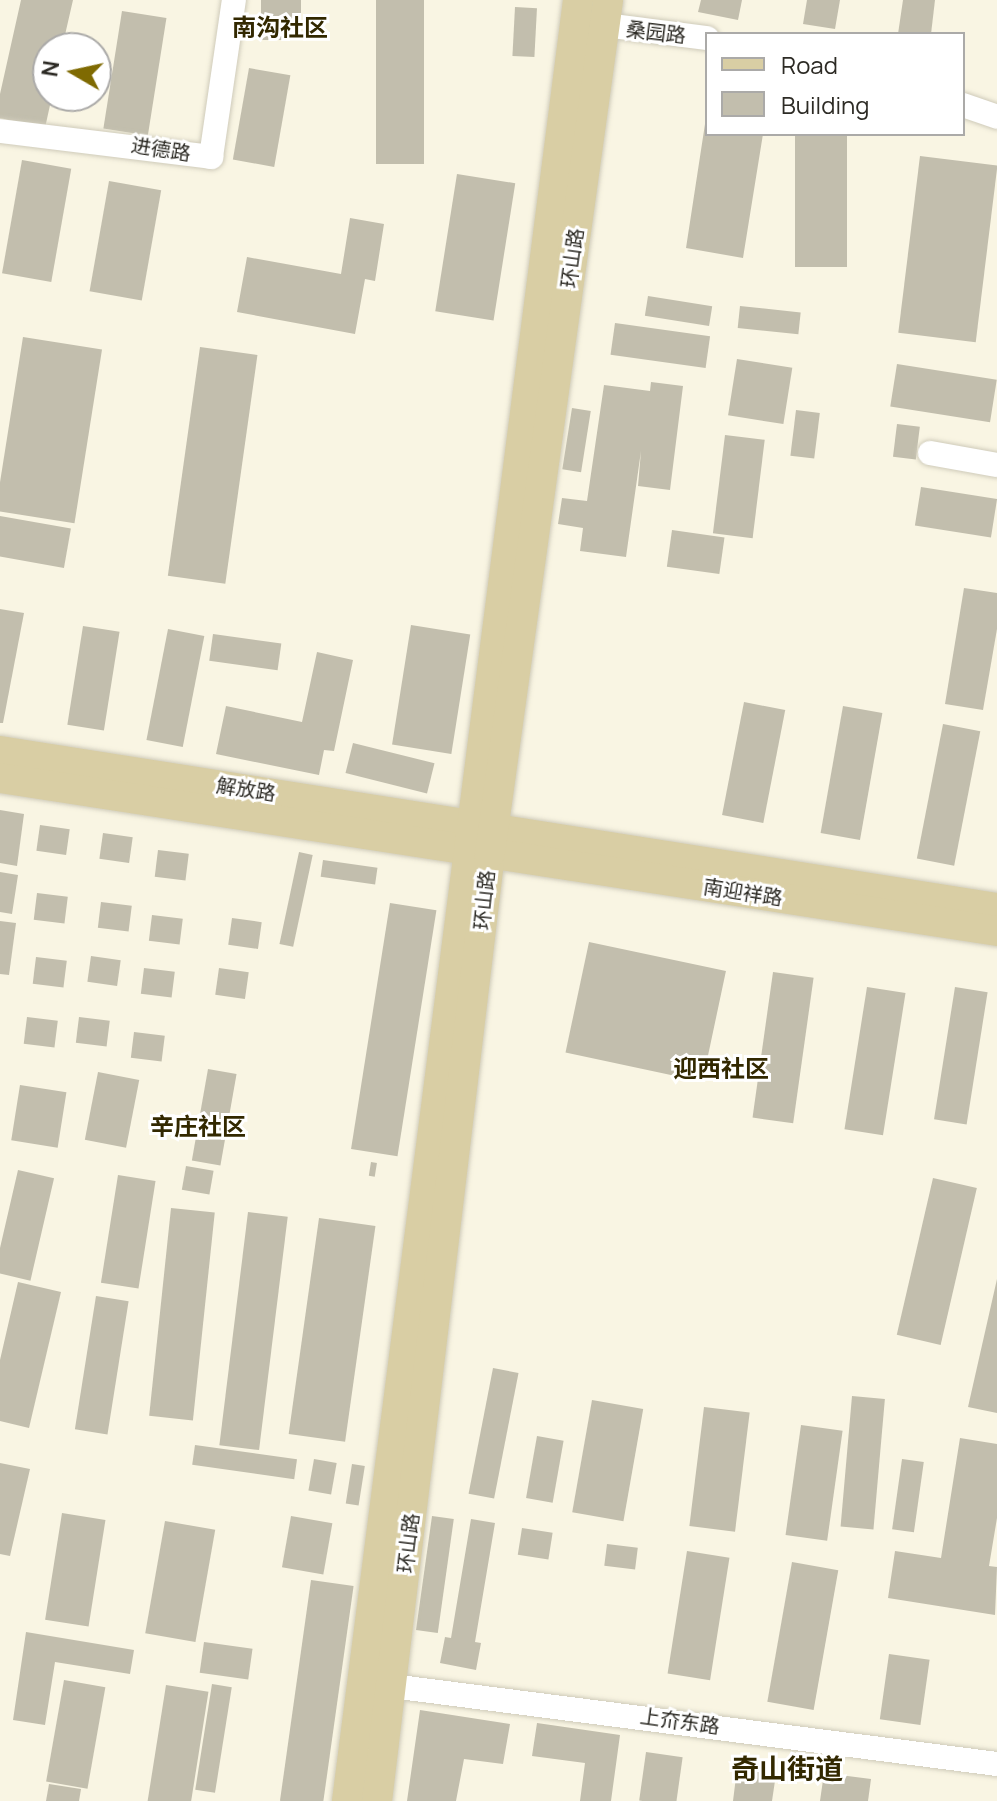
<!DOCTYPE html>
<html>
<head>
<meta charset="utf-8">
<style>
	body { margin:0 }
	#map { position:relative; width:997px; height:1801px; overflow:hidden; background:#f9f5e3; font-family:Manrope,"Noto Sans SC",sans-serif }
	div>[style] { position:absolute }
	.building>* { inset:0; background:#c2bead; transform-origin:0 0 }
	.roads { filter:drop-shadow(0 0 2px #cfcbba) drop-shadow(0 0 2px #cfcbba) }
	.minor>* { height:24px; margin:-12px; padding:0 12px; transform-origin:12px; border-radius:12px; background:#fff }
	.major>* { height:30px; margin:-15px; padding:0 15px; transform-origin:15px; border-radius:15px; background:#d9cea4 }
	span { translate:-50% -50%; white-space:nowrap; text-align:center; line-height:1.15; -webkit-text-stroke:6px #fff; paint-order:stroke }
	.street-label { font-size:20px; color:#2d2b25 }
	.quarter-label { font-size:24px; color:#322800; font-weight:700 }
	.district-label { font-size:28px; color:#322800; font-weight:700 }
	.legend { position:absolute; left:705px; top:32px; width:260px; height:104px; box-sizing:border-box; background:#fff; border:2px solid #abaaa8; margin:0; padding:10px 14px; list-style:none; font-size:24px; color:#2d2b25 }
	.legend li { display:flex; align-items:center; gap:16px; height:40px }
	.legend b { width:40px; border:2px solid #abaaa8 }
	.north { position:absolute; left:32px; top:32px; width:80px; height:80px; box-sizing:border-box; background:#fff; border:2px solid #abaaa8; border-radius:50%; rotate:279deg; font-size:22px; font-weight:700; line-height:32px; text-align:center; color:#2d2b25 }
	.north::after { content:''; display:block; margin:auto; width:28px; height:36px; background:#7f6a02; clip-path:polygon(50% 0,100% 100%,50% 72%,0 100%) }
</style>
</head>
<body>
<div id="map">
	<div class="building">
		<i style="clip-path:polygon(21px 0,73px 0,62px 48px,48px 48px,52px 96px,45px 128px,0 118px,0 94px)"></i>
		<i style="left:261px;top:0;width:40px;height:40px"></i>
		<i style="left:376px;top:0;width:48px;height:164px"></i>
		<i style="clip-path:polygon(701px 0,742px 0,738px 20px,698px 12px)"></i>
		<i style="clip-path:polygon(807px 0,840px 0,835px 29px,803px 24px)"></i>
		<i style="clip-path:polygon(903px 0,935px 0,931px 34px,898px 34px)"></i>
		<i style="left:515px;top:7px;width:22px;height:49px;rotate:3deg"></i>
		<i style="left:122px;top:11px;width:45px;height:119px;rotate:9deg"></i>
		<i style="left:249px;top:68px;width:42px;height:93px;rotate:10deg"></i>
		<i style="clip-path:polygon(705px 124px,707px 134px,763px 134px,743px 258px,686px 248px)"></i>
		<i style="left:795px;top:134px;width:52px;height:133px"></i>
		<i style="left:920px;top:156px;width:78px;height:178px;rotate:7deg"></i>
		<i style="left:22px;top:160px;width:50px;height:115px;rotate:10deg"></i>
		<i style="left:457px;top:174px;width:59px;height:139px;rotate:9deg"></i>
		<i style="left:109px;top:181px;width:53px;height:112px;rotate:10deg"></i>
		<i style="clip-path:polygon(350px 218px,384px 224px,375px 281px,365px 279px,355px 334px,237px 312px,247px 257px,341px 274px)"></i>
		<i style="left:648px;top:296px;width:65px;height:20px;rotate:9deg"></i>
		<i style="left:740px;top:306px;width:61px;height:22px;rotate:6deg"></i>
		<i style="left:615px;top:323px;width:96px;height:32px;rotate:8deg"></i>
		<i style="left:23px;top:337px;width:80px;height:176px;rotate:9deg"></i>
		<i style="left:200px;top:347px;width:58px;height:231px;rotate:8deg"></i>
		<i style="left:737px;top:359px;width:56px;height:57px;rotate:9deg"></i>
		<i style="left:897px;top:364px;width:101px;height:43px;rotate:9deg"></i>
		<i style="clip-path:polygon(651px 382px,683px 386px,670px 490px,638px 486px,641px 451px,626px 557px,580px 551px,583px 528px,558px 524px,562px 498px,587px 501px,604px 385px,650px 391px)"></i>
		<i style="left:572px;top:408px;width:19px;height:62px;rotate:9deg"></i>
		<i style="left:796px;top:410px;width:24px;height:46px;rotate:7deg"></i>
		<i style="left:897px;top:424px;width:23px;height:33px;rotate:7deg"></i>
		<i style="left:725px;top:435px;width:40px;height:99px;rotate:7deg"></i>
		<i style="left:921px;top:487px;width:77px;height:39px;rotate:9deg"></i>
		<i style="left:0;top:516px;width:72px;height:40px;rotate:10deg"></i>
		<i style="left:672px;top:530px;width:53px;height:37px;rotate:8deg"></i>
		<i style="clip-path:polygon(964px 588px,997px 593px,997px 629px,983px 710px,945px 704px)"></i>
		<i style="clip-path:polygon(0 609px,24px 613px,3px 723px,0 723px)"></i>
		<i style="left:411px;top:625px;width:60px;height:121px;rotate:9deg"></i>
		<i style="left:83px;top:626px;width:37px;height:100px;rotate:9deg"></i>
		<i style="left:168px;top:629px;width:37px;height:113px;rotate:11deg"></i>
		<i style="left:213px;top:634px;width:69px;height:27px;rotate:8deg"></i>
		<i style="clip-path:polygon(317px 652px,353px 660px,334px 751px,324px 750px,319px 775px,216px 754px,226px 706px,302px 722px)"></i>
		<i style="left:744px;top:702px;width:42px;height:115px;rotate:11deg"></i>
		<i style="left:843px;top:706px;width:40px;height:129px;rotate:10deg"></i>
		<i style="left:943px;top:724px;width:38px;height:137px;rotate:11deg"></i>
		<i style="left:353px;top:743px;width:84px;height:31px;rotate:14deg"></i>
		<i style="clip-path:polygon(0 810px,24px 814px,17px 866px,0 863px)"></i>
		<i style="left:40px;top:825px;width:30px;height:26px;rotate:8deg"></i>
		<i style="left:103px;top:833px;width:30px;height:26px;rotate:8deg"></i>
		<i style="left:158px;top:850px;width:31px;height:27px;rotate:7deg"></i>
		<i style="left:299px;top:852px;width:14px;height:94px;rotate:12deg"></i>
		<i style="left:323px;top:860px;width:55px;height:17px;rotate:8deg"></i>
		<i style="clip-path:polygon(0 872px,18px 875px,12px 914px,0 912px)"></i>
		<i style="left:37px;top:893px;width:31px;height:27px;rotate:7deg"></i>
		<i style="left:101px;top:902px;width:31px;height:26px;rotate:7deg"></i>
		<i style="left:390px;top:903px;width:47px;height:249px;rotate:9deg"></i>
		<i style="left:152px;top:915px;width:31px;height:26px;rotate:7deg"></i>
		<i style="left:232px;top:918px;width:30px;height:27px;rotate:8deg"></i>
		<i style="clip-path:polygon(0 921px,16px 923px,9px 975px,0 974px)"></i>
		<i style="left:589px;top:942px;width:140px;height:113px;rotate:12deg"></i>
		<i style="left:91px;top:956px;width:30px;height:26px;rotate:8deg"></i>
		<i style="left:36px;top:957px;width:31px;height:27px;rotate:7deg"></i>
		<i style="left:144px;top:968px;width:31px;height:26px;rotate:7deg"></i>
		<i style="left:219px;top:968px;width:30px;height:27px;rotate:8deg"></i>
		<i style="left:773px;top:972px;width:41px;height:147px;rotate:8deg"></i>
		<i style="left:867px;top:987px;width:39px;height:144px;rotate:9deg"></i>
		<i style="left:955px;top:987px;width:33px;height:134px;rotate:9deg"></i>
		<i style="left:27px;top:1017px;width:31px;height:27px;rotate:7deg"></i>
		<i style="left:79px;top:1017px;width:31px;height:26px;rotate:7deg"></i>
		<i style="left:134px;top:1032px;width:31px;height:26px;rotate:7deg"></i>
		<i style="left:208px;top:1069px;width:29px;height:93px;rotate:10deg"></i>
		<i style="left:98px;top:1072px;width:42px;height:69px;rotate:11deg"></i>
		<i style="left:20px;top:1085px;width:47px;height:56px;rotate:9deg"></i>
		<i style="left:371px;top:1162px;width:6px;height:14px;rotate:9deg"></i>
		<i style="left:186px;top:1166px;width:28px;height:24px;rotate:10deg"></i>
		<i style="left:18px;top:1170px;width:37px;height:105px;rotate:13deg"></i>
		<i style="left:118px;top:1175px;width:38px;height:109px;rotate:9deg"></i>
		<i style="left:933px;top:1178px;width:45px;height:161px;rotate:13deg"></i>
		<i style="left:171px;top:1208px;width:44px;height:209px;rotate:6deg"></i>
		<i style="left:248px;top:1212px;width:40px;height:235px;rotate:7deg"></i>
		<i style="left:319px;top:1218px;width:57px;height:218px;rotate:8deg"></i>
		<i style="clip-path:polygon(997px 1279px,997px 1413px,968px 1407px)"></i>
		<i style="clip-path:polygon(18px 1282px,61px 1292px,29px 1428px,0 1421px,0 1360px)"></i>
		<i style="left:96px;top:1296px;width:33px;height:135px;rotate:9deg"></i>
		<i style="left:493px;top:1368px;width:26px;height:128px;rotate:11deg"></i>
		<i style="left:852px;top:1396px;width:33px;height:131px;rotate:5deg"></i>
		<i style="left:592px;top:1400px;width:52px;height:114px;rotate:10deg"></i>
		<i style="left:704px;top:1407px;width:46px;height:120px;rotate:7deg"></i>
		<i style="left:801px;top:1425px;width:42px;height:111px;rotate:8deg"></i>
		<i style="left:537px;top:1436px;width:27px;height:63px;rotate:10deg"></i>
		<i style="clip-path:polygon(960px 1438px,997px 1444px,997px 1518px,989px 1566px,997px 1567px,995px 1615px,888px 1598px,895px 1551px,941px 1558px)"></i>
		<i style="left:195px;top:1445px;width:103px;height:20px;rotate:8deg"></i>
		<i style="left:314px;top:1459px;width:23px;height:32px;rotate:10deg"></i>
		<i style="left:902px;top:1459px;width:22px;height:71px;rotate:8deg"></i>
		<i style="clip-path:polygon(0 1463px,30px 1469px,10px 1556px,0 1554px)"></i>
		<i style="left:352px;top:1464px;width:13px;height:40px;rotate:9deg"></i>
		<i style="left:62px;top:1513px;width:44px;height:108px;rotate:9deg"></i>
		<i style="left:291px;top:1516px;width:42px;height:52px;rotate:10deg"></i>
		<i style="left:432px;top:1516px;width:22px;height:115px;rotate:8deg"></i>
		<i style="clip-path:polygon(471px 1519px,495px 1523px,475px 1642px,481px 1643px,476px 1670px,440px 1663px,445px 1637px,451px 1638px)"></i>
		<i style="left:165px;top:1521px;width:51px;height:114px;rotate:10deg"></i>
		<i style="left:522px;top:1528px;width:31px;height:27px;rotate:9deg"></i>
		<i style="left:607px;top:1544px;width:31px;height:22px;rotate:7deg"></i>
		<i style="left:687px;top:1551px;width:43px;height:124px;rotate:9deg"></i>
		<i style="left:792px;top:1562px;width:47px;height:142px;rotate:10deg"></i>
		<i style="left:311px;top:1580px;width:43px;height:223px;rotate:8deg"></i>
		<i style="clip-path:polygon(26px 1632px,134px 1650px,130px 1674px,55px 1662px,45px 1725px,13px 1720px)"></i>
		<i style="left:204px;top:1642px;width:49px;height:31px;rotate:8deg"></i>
		<i style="left:889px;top:1654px;width:41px;height:66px;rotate:8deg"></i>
		<i style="left:64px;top:1680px;width:42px;height:103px;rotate:10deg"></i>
		<i style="left:212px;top:1684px;width:20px;height:107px;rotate:9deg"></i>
		<i style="left:166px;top:1685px;width:43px;height:118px;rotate:9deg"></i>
		<i style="clip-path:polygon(420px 1710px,510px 1724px,503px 1764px,464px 1759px,456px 1801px,407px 1801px)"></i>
		<i style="clip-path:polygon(537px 1723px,620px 1735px,611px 1801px,580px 1801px,585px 1763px,532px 1756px)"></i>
		<i style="left:646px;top:1752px;width:37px;height:49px;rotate:8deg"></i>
		<i style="clip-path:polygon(737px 1769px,776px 1774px,772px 1801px,733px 1801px)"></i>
		<i style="clip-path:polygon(824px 1773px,871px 1779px,868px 1801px,820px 1801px)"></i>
		<i style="clip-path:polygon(49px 1784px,81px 1789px,79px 1801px,46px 1801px)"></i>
	</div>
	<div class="roads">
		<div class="minor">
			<i style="left:605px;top:25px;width:103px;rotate:7.3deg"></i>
			<i style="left:963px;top:105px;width:36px;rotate:19deg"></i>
			<i style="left:0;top:131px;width:213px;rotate:7deg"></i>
			<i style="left:211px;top:157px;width:159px;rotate:-81.7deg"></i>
			<i style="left:930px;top:453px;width:68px;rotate:10.2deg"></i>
			<i style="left:376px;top:1684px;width:626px;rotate:7.34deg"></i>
		</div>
		<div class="major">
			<i style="left:0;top:751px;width:1009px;rotate:8.95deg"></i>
			<i style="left:0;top:778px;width:1009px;rotate:8.72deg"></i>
			<i style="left:347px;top:1801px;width:1816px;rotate:-82.69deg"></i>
			<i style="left:377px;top:1801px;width:955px;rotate:-83.2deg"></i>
			<i style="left:490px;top:853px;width:861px;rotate:-82.12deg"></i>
		</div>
	</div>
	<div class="street-label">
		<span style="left:656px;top:32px;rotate:7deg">桑园路</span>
		<span style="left:161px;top:149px;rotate:9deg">进德路</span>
		<span style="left:572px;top:258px;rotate:-82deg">环山路</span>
		<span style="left:246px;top:789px;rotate:9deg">解放路</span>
		<span style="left:743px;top:892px;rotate:9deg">南迎祥路</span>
		<span style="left:484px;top:900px;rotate:-84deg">环山路</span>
		<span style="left:408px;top:1543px;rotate:-83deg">环山路</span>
		<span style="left:680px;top:1721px;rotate:8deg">上夼东路</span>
	</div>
	<div class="quarter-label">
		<span style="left:280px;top:27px">南沟社区</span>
		<span style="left:721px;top:1068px">迎西社区</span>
		<span style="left:198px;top:1126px">辛庄社区</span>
	</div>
	<div class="district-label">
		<span style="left:787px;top:1768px">奇山街道</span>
	</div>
	<ul class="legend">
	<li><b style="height:10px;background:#d9cea4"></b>Road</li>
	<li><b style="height:22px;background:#c2bead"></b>Building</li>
	</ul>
	<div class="north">N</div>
</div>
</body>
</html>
